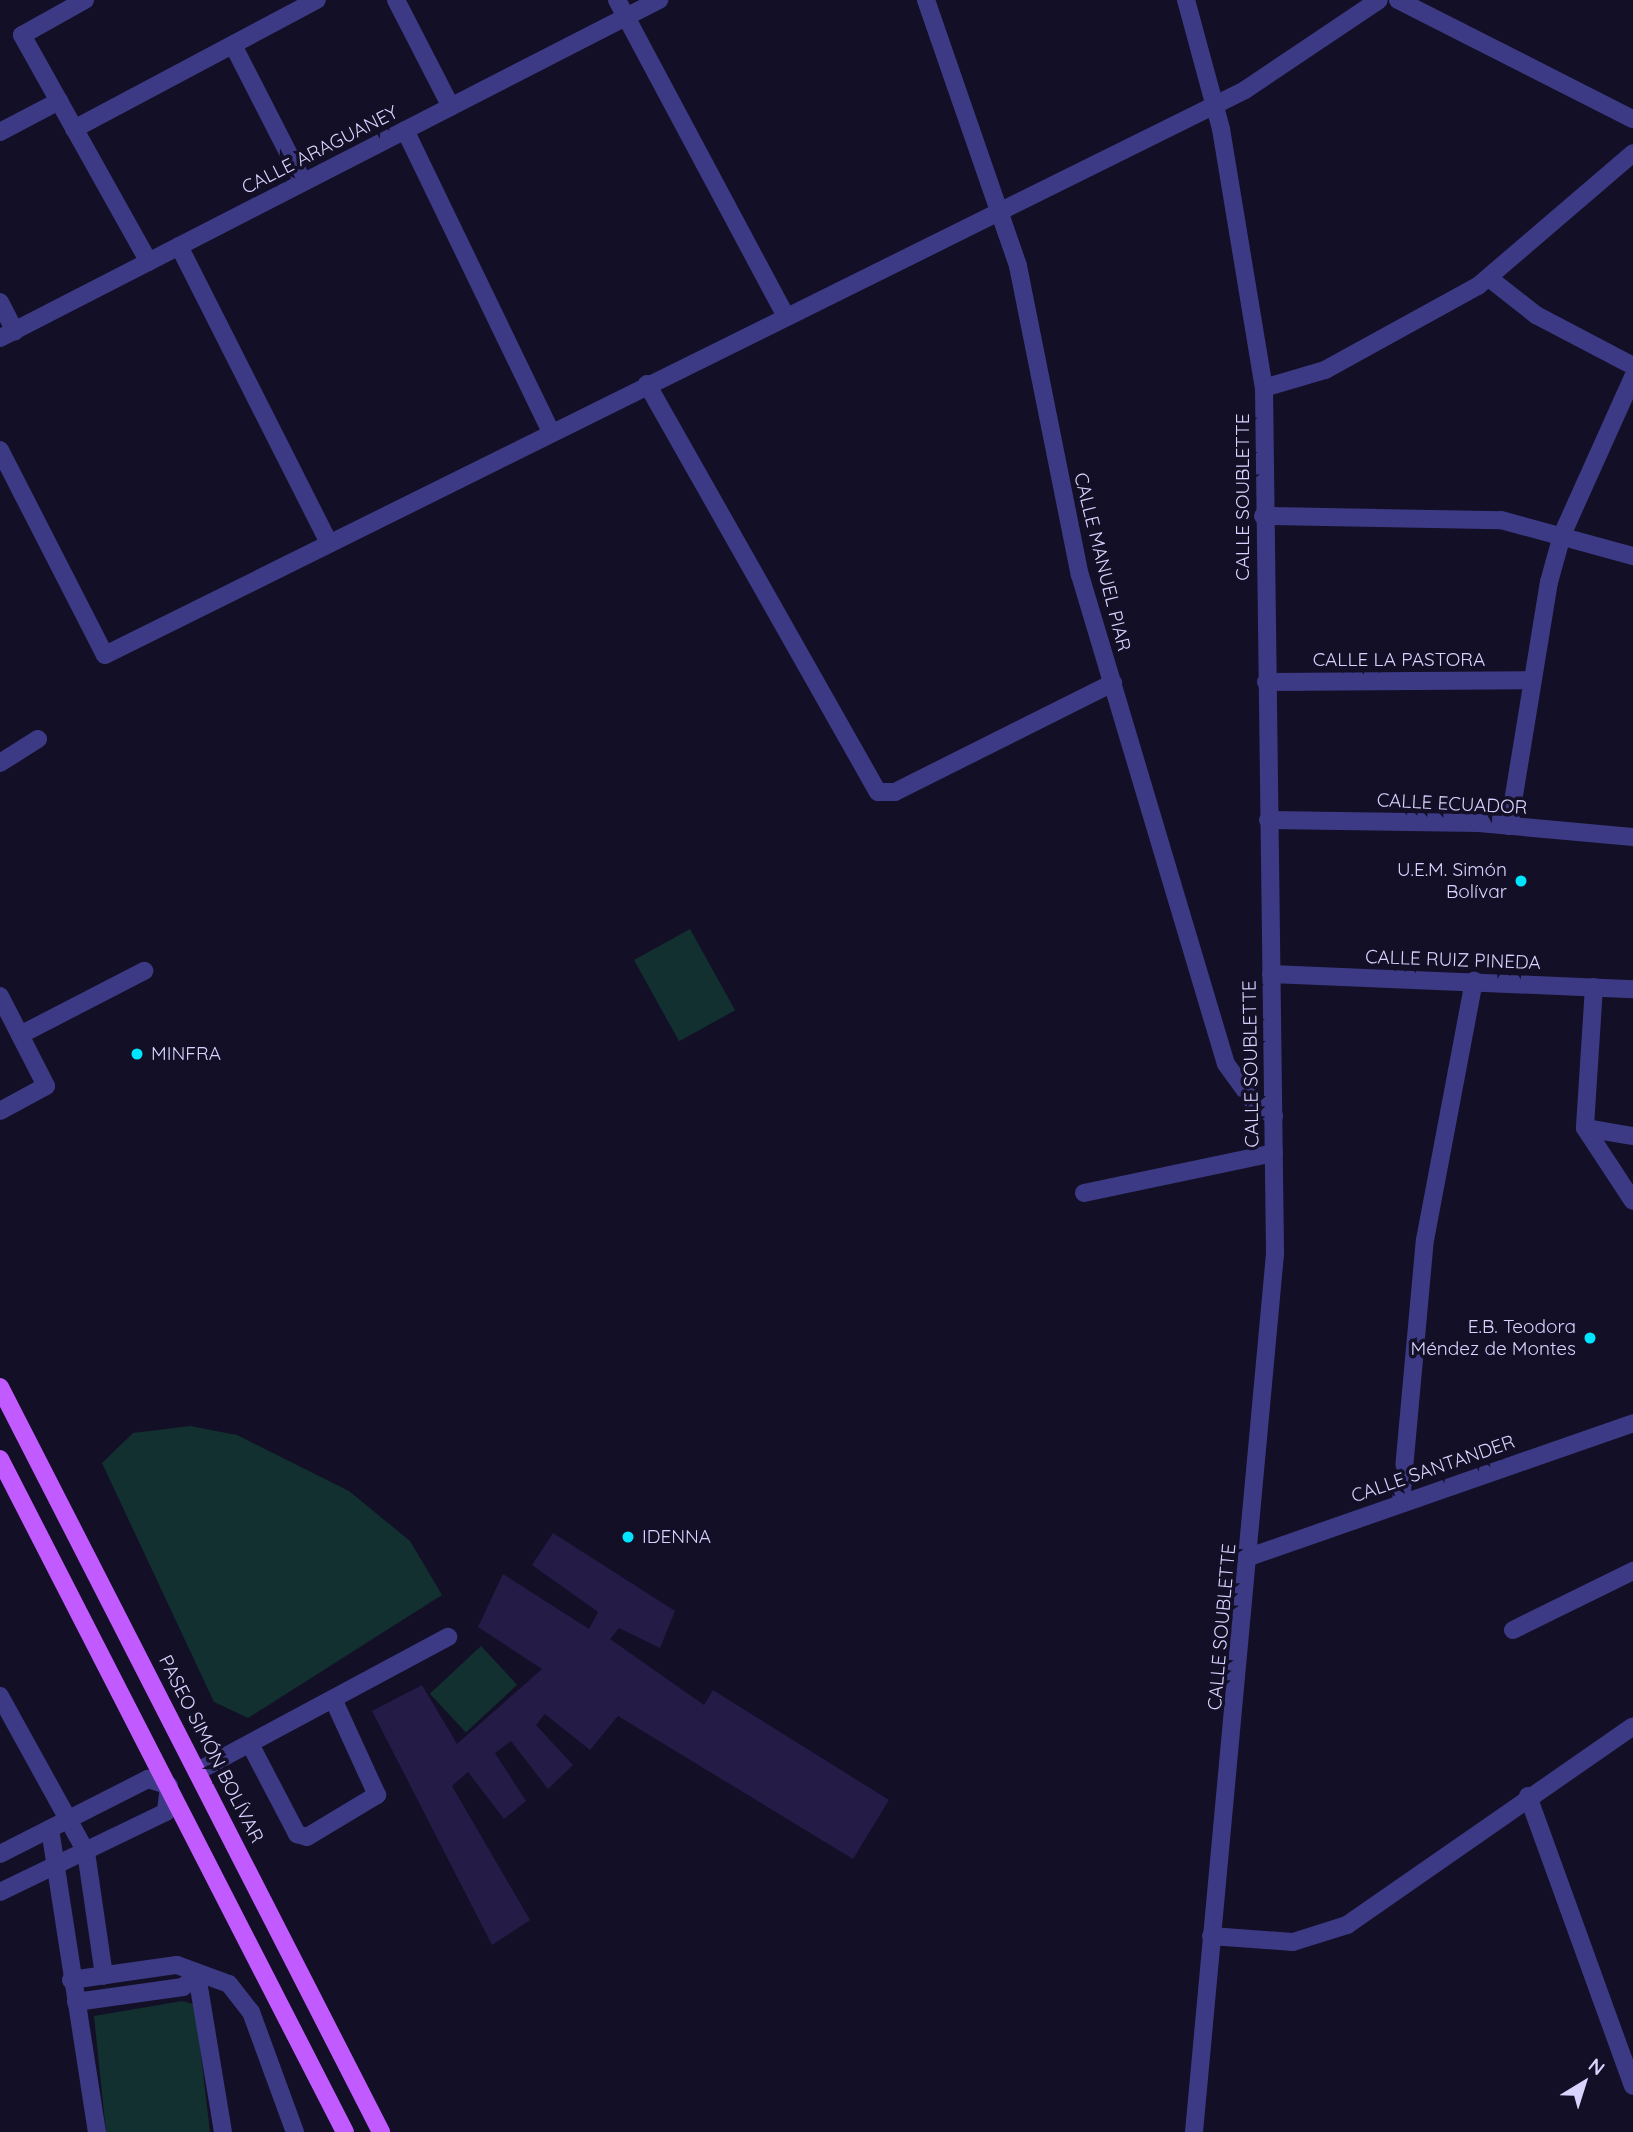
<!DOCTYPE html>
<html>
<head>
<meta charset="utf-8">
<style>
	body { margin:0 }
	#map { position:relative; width:1633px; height:2132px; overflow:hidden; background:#130f26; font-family:Quicksand,sans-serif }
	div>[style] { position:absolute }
	.green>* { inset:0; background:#12302f; transform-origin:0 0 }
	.building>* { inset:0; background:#241b47 }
	.minor>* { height:18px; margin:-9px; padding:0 9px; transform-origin:9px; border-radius:9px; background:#3d3a85 }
	.major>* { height:18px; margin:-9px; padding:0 9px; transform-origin:9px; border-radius:9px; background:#c25bff }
	.dots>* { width:19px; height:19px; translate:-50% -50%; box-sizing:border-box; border:4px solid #130f26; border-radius:50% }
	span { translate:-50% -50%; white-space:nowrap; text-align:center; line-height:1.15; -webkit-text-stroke:7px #130f26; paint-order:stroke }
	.street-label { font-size:19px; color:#d9d4ff }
	.poi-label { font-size:19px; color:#d9d4ff }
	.right { translate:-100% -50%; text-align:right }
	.left { translate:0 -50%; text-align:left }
	.north { position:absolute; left:1549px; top:2048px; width:70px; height:70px; -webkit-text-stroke:5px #130f26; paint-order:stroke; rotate:38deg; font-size:19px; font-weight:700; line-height:28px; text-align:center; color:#d9d4ff }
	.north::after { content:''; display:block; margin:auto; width:24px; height:32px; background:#d9d4ff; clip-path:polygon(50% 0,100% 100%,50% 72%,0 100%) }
</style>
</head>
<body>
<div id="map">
	<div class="green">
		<i style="left:690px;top:929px;width:93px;height:64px;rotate:61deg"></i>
		<i style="clip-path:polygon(190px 1426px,237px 1435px,349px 1491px,410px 1541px,442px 1595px,248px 1718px,214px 1702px,102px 1463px,133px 1433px)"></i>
		<i style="left:481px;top:1646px;width:53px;height:70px;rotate:47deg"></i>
		<i style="clip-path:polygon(182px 2001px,193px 2004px,196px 2012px,210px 2132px,106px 2132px,94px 2016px)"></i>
	</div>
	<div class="building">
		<i style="clip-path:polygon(553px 1533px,675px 1611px,660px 1648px,619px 1628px,610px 1639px,704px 1705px,713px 1690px,889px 1800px,853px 1859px,618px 1716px,590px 1750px,545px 1714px,536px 1725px,573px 1765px,548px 1789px,511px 1741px,495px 1753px,526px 1801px,504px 1819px,468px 1772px,452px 1786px,530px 1920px,492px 1945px,372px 1711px,422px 1685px,457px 1744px,542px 1669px,478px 1627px,503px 1574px,589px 1629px,598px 1612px,532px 1565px)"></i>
	</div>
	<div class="minor">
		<i style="left:85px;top:0;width:72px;rotate:150.9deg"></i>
		<i style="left:22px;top:35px;width:260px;rotate:60.8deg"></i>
		<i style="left:396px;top:0;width:120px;rotate:62.8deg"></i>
		<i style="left:617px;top:0;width:358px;rotate:61.9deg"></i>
		<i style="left:926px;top:0;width:281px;rotate:70.9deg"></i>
		<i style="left:1018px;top:266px;width:315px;rotate:78.7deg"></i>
		<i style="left:1080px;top:575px;width:510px;rotate:73.38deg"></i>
		<i style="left:1226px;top:1064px;width:46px;rotate:53.9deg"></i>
		<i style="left:1253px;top:1101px;width:26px;rotate:36deg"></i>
		<i style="left:1186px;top:0;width:134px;rotate:74.8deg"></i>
		<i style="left:1221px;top:129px;width:263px;rotate:80.6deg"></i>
		<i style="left:1264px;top:388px;width:866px;rotate:89.27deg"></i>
		<i style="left:1275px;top:1254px;width:882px;rotate:95.27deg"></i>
		<i style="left:1398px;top:0;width:263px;rotate:26.9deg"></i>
		<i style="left:233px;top:45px;width:154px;rotate:62.9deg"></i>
		<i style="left:74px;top:129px;width:275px;rotate:-28deg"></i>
		<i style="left:405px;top:130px;width:335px;rotate:64.2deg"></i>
		<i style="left:0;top:132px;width:67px;rotate:-27.7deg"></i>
		<i style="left:179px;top:246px;width:333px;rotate:63.2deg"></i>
		<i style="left:1489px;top:278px;width:60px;rotate:38.2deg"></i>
		<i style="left:1536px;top:315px;width:110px;rotate:27.7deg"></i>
		<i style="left:0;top:302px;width:33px;rotate:63deg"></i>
		<i style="left:0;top:338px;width:741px;rotate:-27.15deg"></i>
		<i style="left:647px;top:384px;width:469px;rotate:60.5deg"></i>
		<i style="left:878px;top:792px;width:17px"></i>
		<i style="left:895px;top:792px;width:244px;rotate:-26.6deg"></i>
		<i style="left:1264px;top:388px;width:64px;rotate:-16.4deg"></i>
		<i style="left:1325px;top:370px;width:175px;rotate:-28.8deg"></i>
		<i style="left:1478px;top:286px;width:204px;rotate:-40.6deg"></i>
		<i style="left:0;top:450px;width:230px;rotate:62.9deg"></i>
		<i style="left:105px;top:655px;width:1272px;rotate:-26.36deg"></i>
		<i style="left:1245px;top:90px;width:161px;rotate:-33.9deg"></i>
		<i style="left:1263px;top:516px;width:238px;rotate:1deg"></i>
		<i style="left:1501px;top:520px;width:137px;rotate:15.3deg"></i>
		<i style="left:1266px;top:682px;width:266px;rotate:-0.4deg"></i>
		<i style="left:0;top:763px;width:45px;rotate:-32.3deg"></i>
		<i style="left:1268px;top:820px;width:211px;rotate:0.8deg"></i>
		<i style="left:1479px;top:823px;width:155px;rotate:5.2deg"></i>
		<i style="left:1509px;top:826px;width:247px;rotate:-80.7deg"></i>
		<i style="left:1549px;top:582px;width:49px;rotate:-74.5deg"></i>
		<i style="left:1562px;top:535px;width:173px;rotate:-65.8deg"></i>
		<i style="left:1271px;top:974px;width:362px;rotate:2.4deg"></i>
		<i style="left:1594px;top:987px;width:141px;rotate:93.7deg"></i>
		<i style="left:1585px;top:1128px;width:87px;rotate:56.7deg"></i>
		<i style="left:0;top:996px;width:101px;rotate:62.9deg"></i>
		<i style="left:46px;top:1086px;width:52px;rotate:151.5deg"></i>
		<i style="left:20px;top:1035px;width:140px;rotate:-27.3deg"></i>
		<i style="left:1585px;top:1128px;width:49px;rotate:9.5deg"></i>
		<i style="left:1084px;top:1193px;width:194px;rotate:-11.9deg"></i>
		<i style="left:1401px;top:1502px;width:263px;rotate:-84.8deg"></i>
		<i style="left:1425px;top:1240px;width:264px;rotate:-79.3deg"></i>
		<i style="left:1249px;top:1557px;width:407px;rotate:-19.2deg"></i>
		<i style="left:1513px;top:1630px;width:134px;rotate:-26.2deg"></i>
		<i style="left:0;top:1696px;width:178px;rotate:61.1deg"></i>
		<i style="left:86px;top:1852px;width:125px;rotate:81.7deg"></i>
		<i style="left:250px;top:1744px;width:102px;rotate:62.4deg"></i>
		<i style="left:297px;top:1834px;width:10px;rotate:17deg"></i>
		<i style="left:307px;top:1837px;width:82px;rotate:-31deg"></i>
		<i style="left:377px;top:1795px;width:103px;rotate:-114.6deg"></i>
		<i style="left:198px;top:1771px;width:284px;rotate:-28.2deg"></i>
		<i style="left:1528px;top:1796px;width:308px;rotate:70.1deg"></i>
		<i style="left:50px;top:1829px;width:307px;rotate:81.2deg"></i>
		<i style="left:0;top:1854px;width:166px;rotate:-26.9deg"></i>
		<i style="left:148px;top:1779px;width:22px;rotate:18deg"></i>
		<i style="left:169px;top:1786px;width:26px;rotate:97deg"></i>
		<i style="left:166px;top:1812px;width:184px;rotate:154.3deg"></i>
		<i style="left:1211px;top:1936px;width:82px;rotate:4.2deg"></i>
		<i style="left:1293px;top:1942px;width:57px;rotate:-17.5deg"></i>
		<i style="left:1347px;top:1925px;width:348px;rotate:-34.8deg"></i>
		<i style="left:197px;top:1975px;width:159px;rotate:80.6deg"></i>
		<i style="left:71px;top:1980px;width:107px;rotate:-8.1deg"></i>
		<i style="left:177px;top:1965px;width:55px;rotate:20.1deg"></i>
		<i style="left:229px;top:1984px;width:36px;rotate:52deg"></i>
		<i style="left:251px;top:2012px;width:128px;rotate:69.9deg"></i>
		<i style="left:76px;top:2002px;width:108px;rotate:-8deg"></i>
		<i style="left:183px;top:1987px;width:18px;rotate:-41deg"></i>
	</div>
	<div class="major">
		<i style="left:0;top:1387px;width:837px;rotate:62.91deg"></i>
		<i style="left:0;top:1459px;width:756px;rotate:62.86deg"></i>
	</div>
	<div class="dots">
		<i style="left:1521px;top:881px;background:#00e5ff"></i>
		<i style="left:137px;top:1054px;background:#00e5ff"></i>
		<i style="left:1590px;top:1338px;background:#00e5ff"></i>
		<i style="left:628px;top:1537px;background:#00e5ff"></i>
	</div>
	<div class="street-label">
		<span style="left:320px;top:150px;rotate:-27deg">CALLE ARAGUANEY</span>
		<span style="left:1243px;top:497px;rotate:-90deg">CALLE SOUBLETTE</span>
		<span style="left:1102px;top:562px;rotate:76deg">CALLE MANUEL PIAR</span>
		<span style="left:1399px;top:660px">CALLE LA PASTORA</span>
		<span style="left:1452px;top:804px;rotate:3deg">CALLE ECUADOR</span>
		<span style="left:1453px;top:960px;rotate:2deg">CALLE RUIZ PINEDA</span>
		<span style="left:1251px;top:1064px;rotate:-91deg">CALLE SOUBLETTE</span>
		<span style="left:1433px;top:1469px;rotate:-19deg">CALLE SANTANDER</span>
		<span style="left:1222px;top:1627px;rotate:-85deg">CALLE SOUBLETTE</span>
		<span style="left:211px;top:1749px;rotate:63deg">PASEO SIMÓN BOLÍVAR</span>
	</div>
	<div class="poi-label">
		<span class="right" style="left:1507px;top:881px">U.E.M. Simón<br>Bolívar</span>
		<span class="left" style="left:151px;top:1054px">MINFRA</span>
		<span class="right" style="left:1576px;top:1338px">E.B. Teodora<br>Méndez de Montes</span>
		<span class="left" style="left:642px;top:1537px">IDENNA</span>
	</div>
	<div class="north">N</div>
</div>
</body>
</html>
